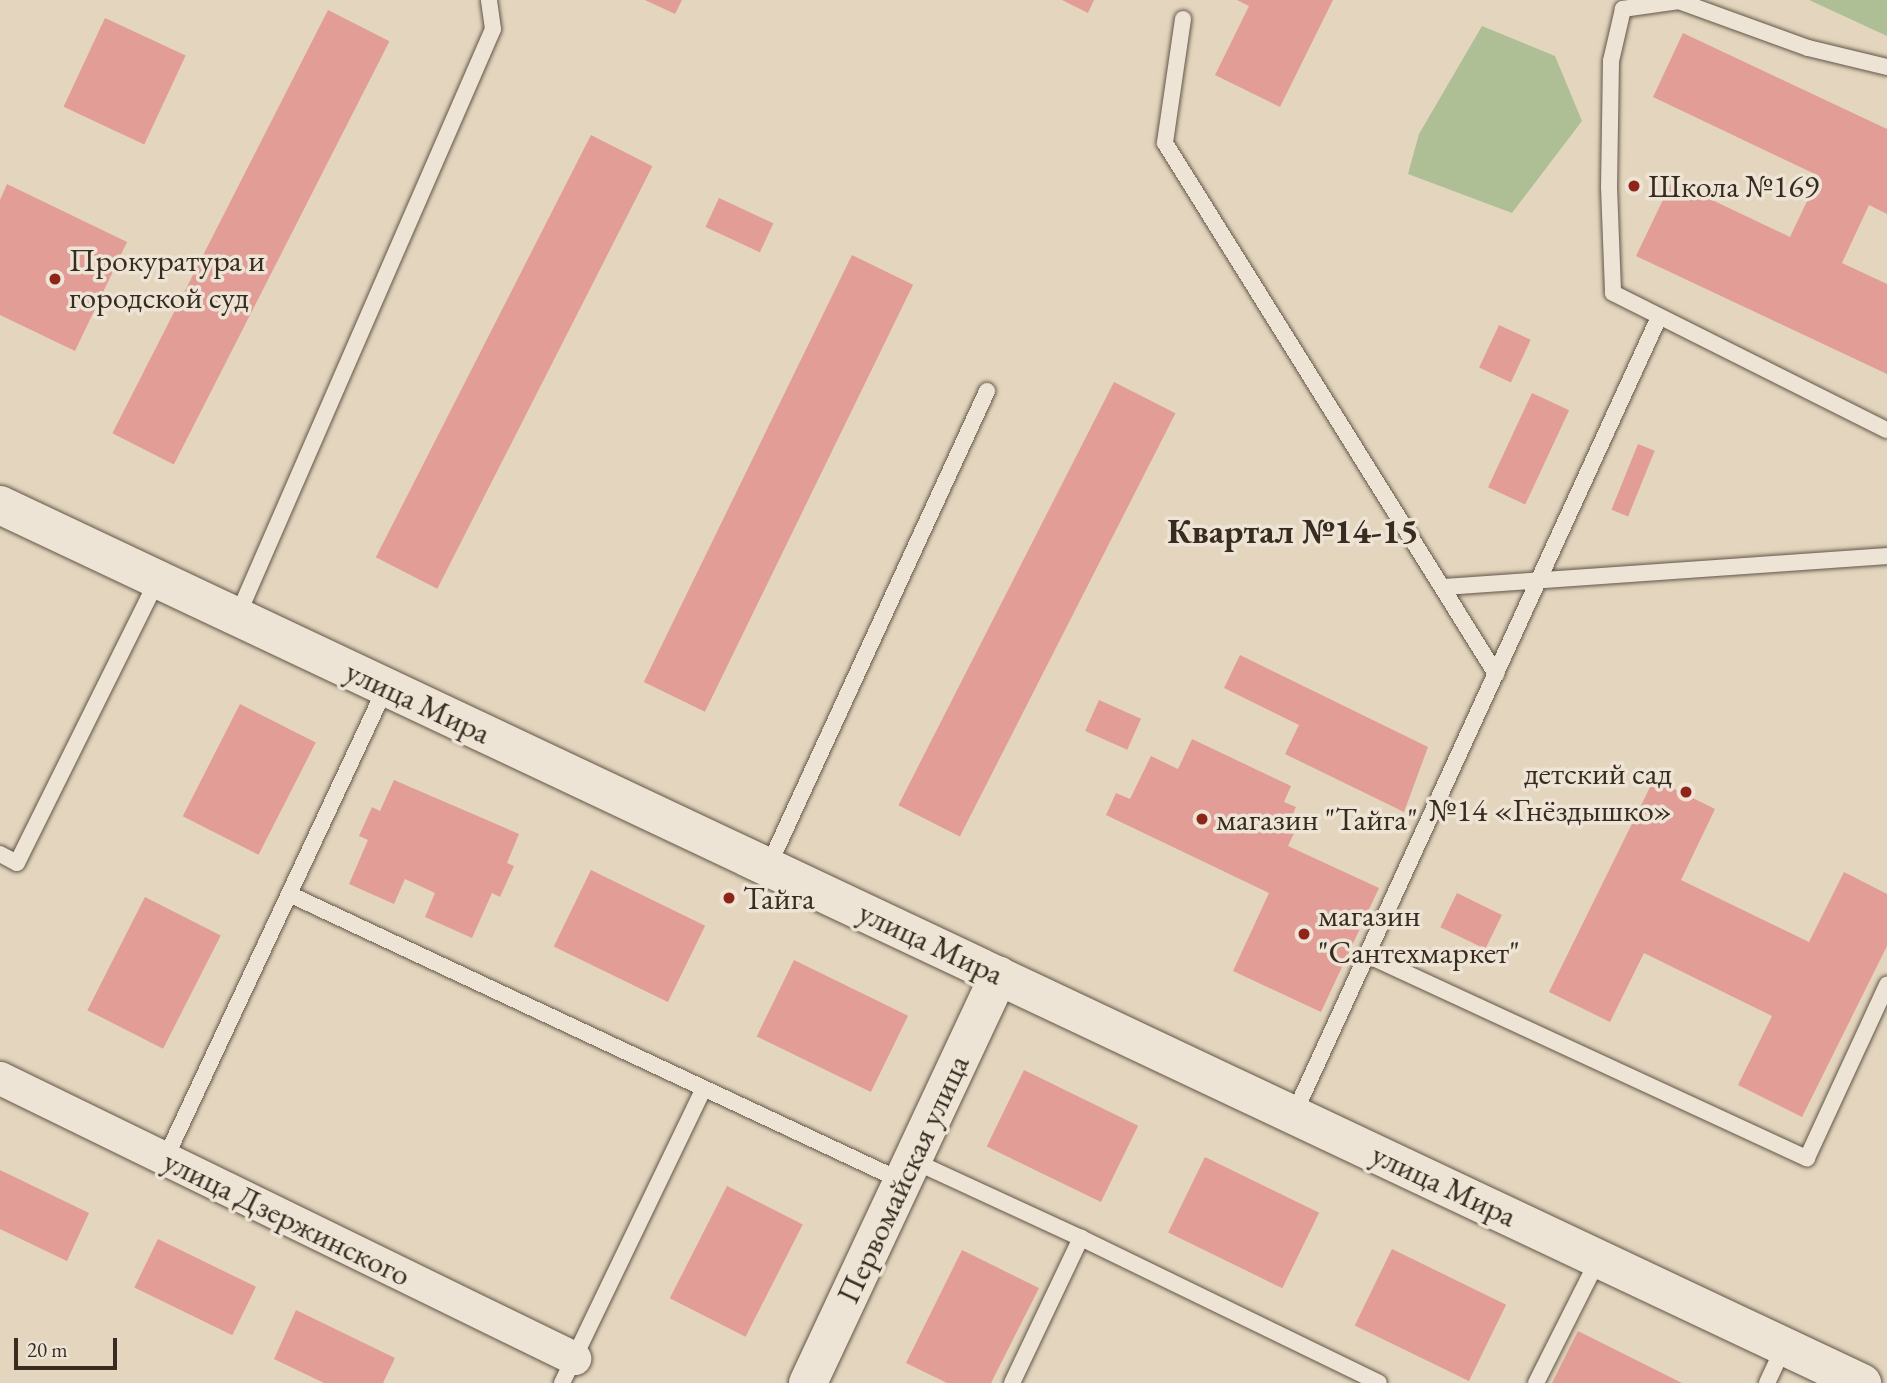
<!DOCTYPE html>
<html>
<head>
<meta charset="utf-8">
<style>
	body { margin:0 }
	#map { position:relative; width:1887px; height:1383px; overflow:hidden; background:#e4d6be; font-family:"EB Garamond",serif }
	div>[style] { position:absolute }
	.green>* { inset:0; background:#afbf95 }
	.building>* { inset:0; background:#e29d96; transform-origin:0 0 }
	.roads { filter:drop-shadow(0 0 2px #635648) drop-shadow(0 0 2px #635648) }
	.service>* { height:16px; margin:-8px; padding:0 8px; transform-origin:8px; border-radius:8px; background:#ede4d5 }
	.minor>* { height:33px; margin:-16.5px; padding:0 16.5px; transform-origin:16.5px; border-radius:16.5px; background:#ede4d5 }
	.tertiary>* { height:38px; margin:-19px; padding:0 19px; transform-origin:19px; border-radius:19px; background:#ede4d5 }
	.dots>* { width:19px; height:19px; translate:-50% -50%; box-sizing:border-box; border:4px solid #ede4d5; border-radius:50% }
	span { translate:-50% -50%; white-space:nowrap; text-align:center; line-height:1.15; -webkit-text-stroke:7px #ede4d5; paint-order:stroke }
	.poi-label { font-size:32px; color:#382b20 }
	.left { translate:0 -50%; text-align:left }
	.right { translate:-100% -50%; text-align:right }
	.street-label { font-size:32px; color:#382b20 }
	.quarter-label { font-size:35px; color:#382b20; font-weight:700 }
	.scale { position:absolute; left:14px; top:1338px; width:103px; height:32px; box-sizing:border-box; border:4px solid #382b20; border-top:0; padding-left:9px; font-size:21px; line-height:24px; white-space:nowrap; color:#382b20; -webkit-text-stroke:5px #ede4d5; paint-order:stroke }
</style>
</head>
<body>
<div id="map">
	<div class="green">
		<i style="clip-path:polygon(1809px 0,1887px 0,1887px 36px)"></i>
		<i style="clip-path:polygon(1482px 26px,1555px 56px,1582px 121px,1512px 213px,1408px 174px,1419px 134px)"></i>
	</div>
	<div class="building">
		<i style="clip-path:polygon(645px 0,682px 0,675px 14px)"></i>
		<i style="clip-path:polygon(1062px 0,1094px 0,1088px 13px)"></i>
		<i style="clip-path:polygon(1237px 0,1333px 0,1280px 107px,1215px 75px,1249px 6px)"></i>
		<i style="left:328px;top:10px;width:69px;height:475px;rotate:27deg"></i>
		<i style="left:105px;top:18px;width:89px;height:98px;rotate:25deg"></i>
		<i style="clip-path:polygon(1683px 33px,1887px 129px,1887px 214px,1869px 205px,1842px 263px,1887px 284px,1887px 374px,1636px 256px,1672px 181px,1790px 237px,1819px 176px,1653px 97px)"></i>
		<i style="left:591px;top:135px;width:69px;height:474px;rotate:27deg"></i>
		<i style="clip-path:polygon(7px 184px,127px 242px,75px 351px,0 315px,0 200px)"></i>
		<i style="left:719px;top:198px;width:60px;height:32px;rotate:25deg"></i>
		<i style="left:852px;top:255px;width:68px;height:475px;rotate:26deg"></i>
		<i style="left:1499px;top:325px;width:35px;height:47px;rotate:25deg"></i>
		<i style="left:1114px;top:382px;width:69px;height:475px;rotate:27deg"></i>
		<i style="left:1532px;top:393px;width:41px;height:104px;rotate:25deg"></i>
		<i style="left:1638px;top:444px;width:18px;height:71px;rotate:22deg"></i>
		<i style="clip-path:polygon(1240px 655px,1428px 747px,1404px 812px,1285px 754px,1299px 725px,1224px 688px)"></i>
		<i style="left:1099px;top:700px;width:46px;height:34px;rotate:24deg"></i>
		<i style="left:240px;top:704px;width:85px;height:126px;rotate:27deg"></i>
		<i style="clip-path:polygon(1192px 739px,1291px 786px,1284px 802px,1296px 807px,1289px 823px,1297px 827px,1288px 846px,1379px 888px,1321px 1012px,1233px 971px,1269px 893px,1106px 815px,1116px 793px,1130px 799px,1151px 756px,1178px 769px)"></i>
		<i style="clip-path:polygon(1654px 779px,1715px 809px,1681px 880px,1809px 942px,1844px 872px,1887px 894px,1887px 946px,1802px 1117px,1738px 1085px,1772px 1016px,1644px 953px,1610px 1022px,1549px 992px)"></i>
		<i style="clip-path:polygon(394px 780px,519px 834px,507px 863px,514px 866px,500px 897px,492px 893px,472px 938px,425px 917px,435px 893px,405px 879px,394px 904px,349px 884px,368px 840px,359px 836px,372px 807px,380px 811px)"></i>
		<i style="left:591px;top:870px;width:127px;height:85px;rotate:26deg"></i>
		<i style="left:1457px;top:893px;width:50px;height:38px;rotate:26deg"></i>
		<i style="left:145px;top:897px;width:85px;height:127px;rotate:27deg"></i>
		<i style="left:794px;top:960px;width:127px;height:85px;rotate:26deg"></i>
		<i style="left:1024px;top:1070px;width:127px;height:85px;rotate:26deg"></i>
		<i style="left:1205px;top:1157px;width:127px;height:84px;rotate:26deg"></i>
		<i style="clip-path:polygon(0 1170px,89px 1213px,67px 1261px,0 1229px)"></i>
		<i style="left:727px;top:1186px;width:85px;height:126px;rotate:27deg"></i>
		<i style="left:158px;top:1239px;width:109px;height:54px;rotate:26deg"></i>
		<i style="left:1392px;top:1249px;width:127px;height:85px;rotate:26deg"></i>
		<i style="clip-path:polygon(962px 1250px,1039px 1288px,991px 1383px,947px 1383px,906px 1363px)"></i>
		<i style="clip-path:polygon(296px 1310px,395px 1358px,383px 1383px,324px 1383px,274px 1359px)"></i>
		<i style="clip-path:polygon(1578px 1331px,1682px 1383px,1552px 1383px)"></i>
	</div>
	<div class="roads">
		<div class="service">
			<i style="left:1183px;top:19px;width:125px;rotate:98.3deg"></i>
			<i style="left:1165px;top:143px;width:626px;rotate:58.06deg"></i>
			<i style="left:1887px;top:67px;width:81px;rotate:-166.5deg"></i>
			<i style="left:1808px;top:48px;width:137px;rotate:-160deg"></i>
			<i style="left:1679px;top:1px;width:57px;rotate:171.9deg"></i>
			<i style="left:1623px;top:9px;width:53px;rotate:103deg"></i>
			<i style="left:1611px;top:61px;width:126px;rotate:90.9deg"></i>
			<i style="left:1609px;top:187px;width:106px;rotate:87.8deg"></i>
			<i style="left:1613px;top:293px;width:306px;rotate:26.6deg"></i>
			<i style="left:1445px;top:587px;width:443px;rotate:-4deg"></i>
			<i style="left:237px;top:617px;width:641px;rotate:-66.47deg"></i>
			<i style="left:493px;top:29px;width:29px;rotate:-98deg"></i>
			<i style="left:0;top:854px;width:19px;rotate:28deg"></i>
			<i style="left:17px;top:863px;width:317px;rotate:-63.6deg"></i>
			<i style="left:768px;top:867px;width:524px;rotate:-65.29deg"></i>
			<i style="left:289px;top:894px;width:677px;rotate:25.09deg"></i>
			<i style="left:1367px;top:955px;width:485px;rotate:24.8deg"></i>
			<i style="left:1807px;top:1158px;width:191px;rotate:-65.2deg"></i>
			<i style="left:1294px;top:1114px;width:877px;rotate:-65.39deg"></i>
			<i style="left:165px;top:1159px;width:521px;rotate:-64.91deg"></i>
			<i style="left:912px;top:1160px;width:186px;rotate:24.8deg"></i>
			<i style="left:562px;top:1383px;width:327px;rotate:-64.3deg"></i>
			<i style="left:1012px;top:1383px;width:161px;rotate:-64.6deg"></i>
			<i style="left:1081px;top:1238px;width:331px;rotate:25.9deg"></i>
			<i style="left:1536px;top:1383px;width:140px;rotate:-63.3deg"></i>
			<i style="left:1767px;top:1383px;width:40px;rotate:-65deg"></i>
		</div>
		<div class="minor">
			<i style="left:0;top:1078px;width:639px;rotate:26deg"></i>
		</div>
		<div class="tertiary">
			<i style="left:0;top:505px;width:2059px;rotate:25.25deg"></i>
			<i style="left:808px;top:1383px;width:450px;rotate:-64.9deg"></i>
		</div>
	</div>
	<div class="dots">
		<i style="left:1634px;top:186px;background:#8f2418"></i>
		<i style="left:55px;top:279px;background:#8f2418"></i>
		<i style="left:1686px;top:792px;background:#8f2418"></i>
		<i style="left:1202px;top:819px;background:#8f2418"></i>
		<i style="left:729px;top:898px;background:#8f2418"></i>
		<i style="left:1304px;top:934px;background:#8f2418"></i>
	</div>
	<div class="poi-label">
		<span class="left" style="left:1648px;top:186px">Школа №169</span>
		<span class="left" style="left:69px;top:279px">Прокуратура и<br>городской суд</span>
		<span class="right" style="left:1672px;top:792px">детский сад<br>№14 «Гнёздышко»</span>
		<span class="left" style="left:1216px;top:819px">магазин "Тайга"</span>
		<span class="left" style="left:743px;top:898px">Тайга</span>
		<span class="left" style="left:1318px;top:934px">магазин<br>"Сантехмаркет"</span>
	</div>
	<div class="street-label">
		<span style="left:418px;top:702px;rotate:25deg">улица Мира</span>
		<span style="left:931px;top:943px;rotate:25deg">улица Мира</span>
		<span style="left:903px;top:1179px;rotate:-65deg">Первомайская улица</span>
		<span style="left:1444px;top:1185px;rotate:25deg">улица Мира</span>
		<span style="left:287px;top:1218px;rotate:26deg">улица Дзержинского</span>
	</div>
	<div class="quarter-label">
		<span style="left:1293px;top:531px">Квартал №14-15</span>
	</div>
	<div class="scale">20 m</div>
</div>
</body>
</html>
